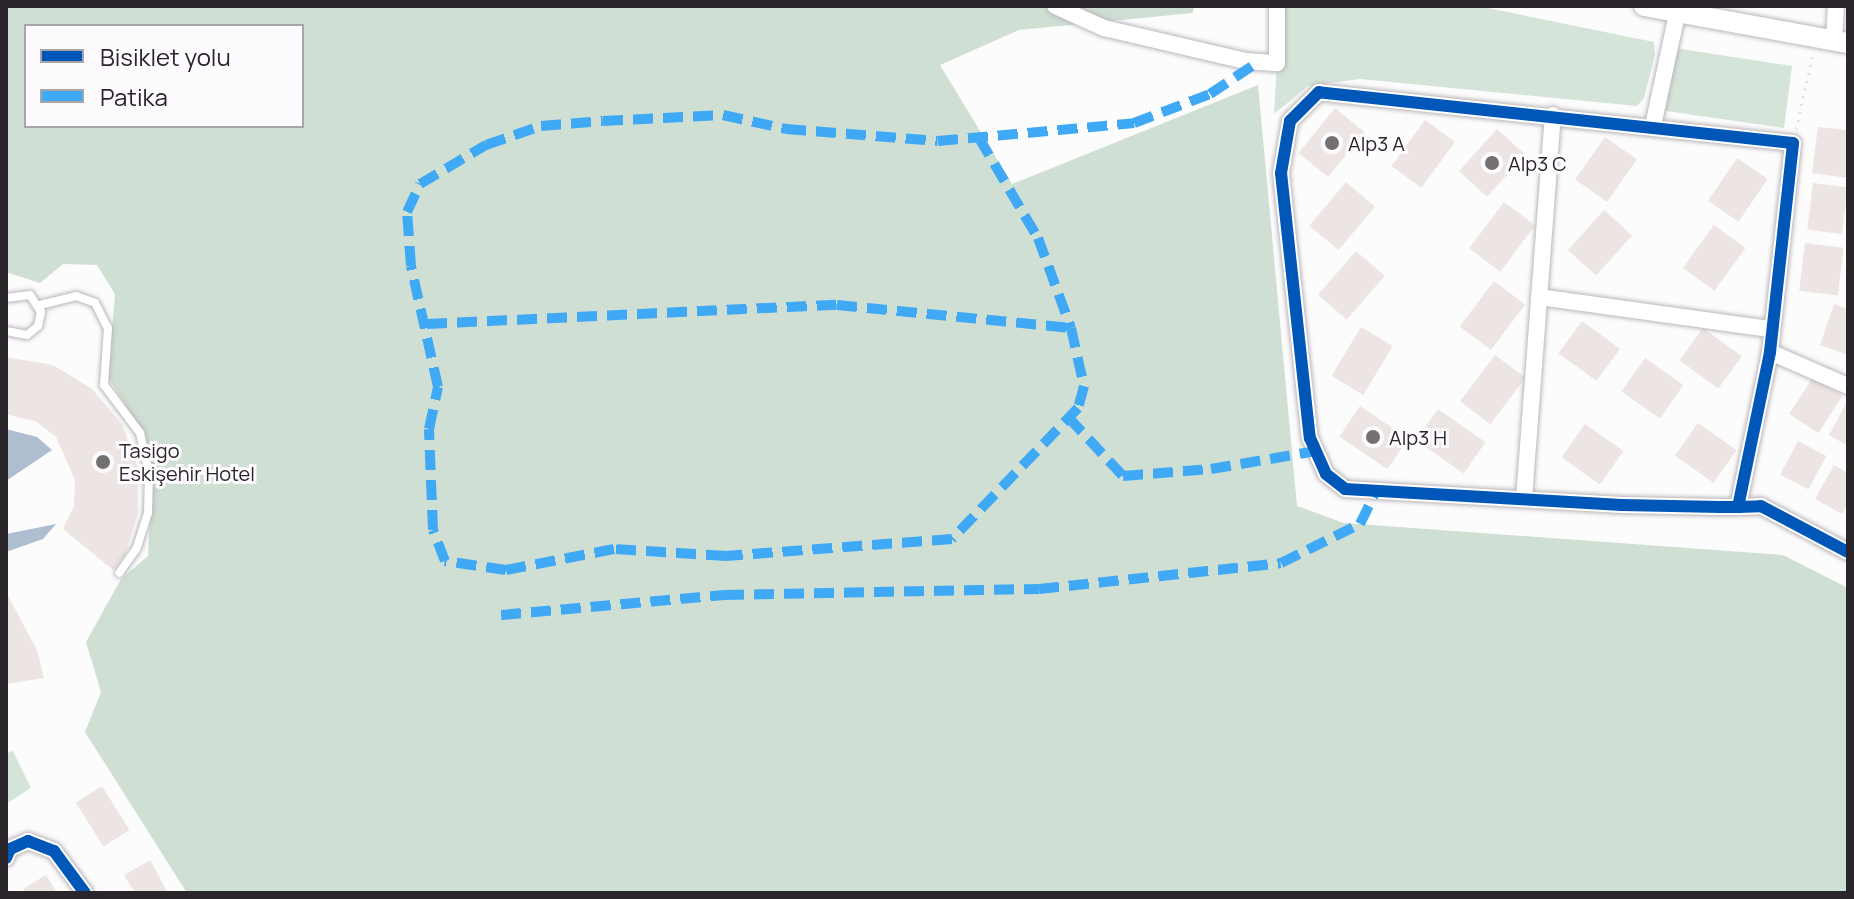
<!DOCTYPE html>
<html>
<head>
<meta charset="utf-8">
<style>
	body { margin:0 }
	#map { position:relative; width:1854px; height:899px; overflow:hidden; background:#fdfcfd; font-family:Manrope,sans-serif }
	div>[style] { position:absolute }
	.green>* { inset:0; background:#d5e4d9 }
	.forest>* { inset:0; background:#cfdfd3 }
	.water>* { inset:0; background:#aebed0 }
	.building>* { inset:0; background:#ece5e3; transform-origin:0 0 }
	.path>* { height:3px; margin-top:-1.5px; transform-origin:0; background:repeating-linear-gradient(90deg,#e1e1e1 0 2px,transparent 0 8px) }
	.roads { filter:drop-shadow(0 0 2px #bab7bb) drop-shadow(0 0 2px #bab7bb) }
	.service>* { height:8px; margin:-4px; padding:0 4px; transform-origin:4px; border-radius:4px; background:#fff }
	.minor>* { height:16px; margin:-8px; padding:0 8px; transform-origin:8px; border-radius:8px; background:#fff }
	.tertiary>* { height:20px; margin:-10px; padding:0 10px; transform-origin:10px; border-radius:10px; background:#fff }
	.quiet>* { height:10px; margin-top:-5px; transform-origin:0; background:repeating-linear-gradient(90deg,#3fa9f5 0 20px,transparent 0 30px) }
	.cycleway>* { height:12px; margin:-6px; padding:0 6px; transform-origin:6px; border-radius:6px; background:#0057b8 }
	.dots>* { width:22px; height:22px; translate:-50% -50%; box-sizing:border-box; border:4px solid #fdfbfe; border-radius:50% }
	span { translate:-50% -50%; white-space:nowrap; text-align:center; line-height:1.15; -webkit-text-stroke:6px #fdfbfe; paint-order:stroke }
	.poi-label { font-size:20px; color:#29252b }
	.left { translate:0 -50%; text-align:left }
	.frame { position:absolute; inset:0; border:8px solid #29252b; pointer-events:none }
	.legend { position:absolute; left:24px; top:24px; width:280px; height:104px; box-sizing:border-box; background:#fdfbfe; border:2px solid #a8a5aa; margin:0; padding:10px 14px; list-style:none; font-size:24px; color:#29252b }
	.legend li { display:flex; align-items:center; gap:16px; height:40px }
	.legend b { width:40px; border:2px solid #a8a5aa }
</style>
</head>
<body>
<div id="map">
	<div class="green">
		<i style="clip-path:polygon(1280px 6px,1478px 6px,1654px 42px,1655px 55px,1644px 98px,1637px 106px,1360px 79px,1308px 86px,1274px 114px)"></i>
		<i style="clip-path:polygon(1675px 48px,1792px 66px,1784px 128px,1666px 111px,1662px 105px)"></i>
		<i style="clip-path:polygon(13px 751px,31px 788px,6px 804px,6px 753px)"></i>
	</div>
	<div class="forest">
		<i style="clip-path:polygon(evenodd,6px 6px,1194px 6px,1193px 13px,1019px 30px,940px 65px,1012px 184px,1258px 85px,1297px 506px,1344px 523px,1783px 555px,1848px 588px,1848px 893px,187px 893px,85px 732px,101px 692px,86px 642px,121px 579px,148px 556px,152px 474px,141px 430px,108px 377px,115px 294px,97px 265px,63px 264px,40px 283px,6px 272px,6px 6px,26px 26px,302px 26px,302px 126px,26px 126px,26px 26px)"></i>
	</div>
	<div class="water">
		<i style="clip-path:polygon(6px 429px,37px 437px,52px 450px,6px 481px)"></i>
		<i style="clip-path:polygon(56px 524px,43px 539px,6px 552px,6px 534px)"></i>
	</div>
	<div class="building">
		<i style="left:1335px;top:108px;width:38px;height:58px;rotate:39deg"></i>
		<i style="left:1425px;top:120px;width:37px;height:57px;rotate:36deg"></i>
		<i style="clip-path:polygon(1818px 127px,1848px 130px,1848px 178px,1812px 173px)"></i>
		<i style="left:1497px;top:129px;width:38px;height:57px;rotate:42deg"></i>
		<i style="left:1605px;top:137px;width:39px;height:52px;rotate:35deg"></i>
		<i style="left:1737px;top:158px;width:37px;height:52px;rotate:34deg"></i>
		<i style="left:1346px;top:182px;width:38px;height:57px;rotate:40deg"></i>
		<i style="left:1813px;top:183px;width:35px;height:47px;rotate:7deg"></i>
		<i style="left:1504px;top:202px;width:39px;height:58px;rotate:37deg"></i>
		<i style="left:1604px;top:210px;width:38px;height:54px;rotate:42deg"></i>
		<i style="left:1714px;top:225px;width:39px;height:53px;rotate:36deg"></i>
		<i style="left:1805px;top:243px;width:39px;height:48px;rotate:7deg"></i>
		<i style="left:1356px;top:251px;width:38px;height:58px;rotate:41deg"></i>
		<i style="left:1494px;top:281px;width:39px;height:57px;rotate:37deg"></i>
		<i style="clip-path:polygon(1834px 304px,1848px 309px,1848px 355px,1820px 345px)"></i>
		<i style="left:1582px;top:321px;width:47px;height:40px;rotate:36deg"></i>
		<i style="left:1361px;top:327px;width:37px;height:57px;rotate:31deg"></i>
		<i style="left:1703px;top:328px;width:48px;height:40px;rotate:36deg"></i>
		<i style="left:1495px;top:355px;width:38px;height:58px;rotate:37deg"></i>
		<i style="clip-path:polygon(6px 357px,53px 365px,92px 389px,122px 424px,138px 468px,138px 514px,125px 555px,113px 570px,63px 529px,74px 506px,75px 480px,56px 437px,37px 422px,6px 414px)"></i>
		<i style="left:1645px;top:358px;width:47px;height:41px;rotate:35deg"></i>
		<i style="left:1813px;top:377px;width:35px;height:44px;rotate:33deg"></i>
		<i style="clip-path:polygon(1848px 400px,1848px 446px,1829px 435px)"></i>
		<i style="left:1360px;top:406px;width:58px;height:37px;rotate:34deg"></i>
		<i style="left:1438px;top:409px;width:58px;height:38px;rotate:35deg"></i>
		<i style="left:1698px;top:423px;width:47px;height:40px;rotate:35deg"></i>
		<i style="left:1585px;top:424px;width:47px;height:41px;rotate:35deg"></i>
		<i style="left:1798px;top:441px;width:32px;height:38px;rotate:28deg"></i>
		<i style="clip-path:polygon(1834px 465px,1848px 473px,1848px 503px,1842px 514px,1815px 499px)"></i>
		<i style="clip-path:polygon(6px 592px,37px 650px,44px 678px,6px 684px)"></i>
		<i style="left:102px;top:786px;width:52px;height:31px;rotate:58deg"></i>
		<i style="clip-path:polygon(150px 860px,168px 893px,135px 893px,124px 875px)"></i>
		<i style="clip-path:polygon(46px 875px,57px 893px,25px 893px,23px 889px)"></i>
	</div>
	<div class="path">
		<i style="left:1279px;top:79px;width:23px;rotate:72deg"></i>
		<i style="left:1796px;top:129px;width:76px;rotate:-77.1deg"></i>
	</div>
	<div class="roads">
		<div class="service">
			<i style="left:6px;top:298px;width:24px;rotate:-7deg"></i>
			<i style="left:30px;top:295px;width:20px;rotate:57deg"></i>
			<i style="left:41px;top:312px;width:14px;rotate:102deg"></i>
			<i style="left:38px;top:326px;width:14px;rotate:141deg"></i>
			<i style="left:27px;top:335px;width:21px;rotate:-169deg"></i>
			<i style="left:40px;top:305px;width:37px;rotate:-14deg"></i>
			<i style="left:76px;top:296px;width:20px;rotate:20deg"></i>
			<i style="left:95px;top:303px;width:28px;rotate:63deg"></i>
			<i style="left:108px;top:328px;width:57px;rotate:94deg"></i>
			<i style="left:104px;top:385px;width:60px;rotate:53.1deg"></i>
			<i style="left:140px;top:433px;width:41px;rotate:77.3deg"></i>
			<i style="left:149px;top:473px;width:40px;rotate:91.4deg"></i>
			<i style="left:148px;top:513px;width:38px;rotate:108deg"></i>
			<i style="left:136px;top:549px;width:29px;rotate:125deg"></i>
		</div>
		<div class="minor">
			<i style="left:1055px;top:6px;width:54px;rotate:24.2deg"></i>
			<i style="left:1104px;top:28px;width:146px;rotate:13.1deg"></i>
			<i style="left:1246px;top:61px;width:31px;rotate:4deg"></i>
			<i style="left:1277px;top:63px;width:57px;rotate:-90deg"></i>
			<i style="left:1834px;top:42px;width:36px;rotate:-87deg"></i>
			<i style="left:1653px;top:126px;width:115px;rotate:-77.9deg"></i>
			<i style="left:1539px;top:297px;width:234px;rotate:7.9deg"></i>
			<i style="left:1770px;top:352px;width:85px;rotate:23.6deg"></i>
			<i style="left:1524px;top:499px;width:385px;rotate:-85.7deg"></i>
			<i style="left:1738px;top:507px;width:158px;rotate:-78.3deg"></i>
			<i style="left:1770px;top:352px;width:210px;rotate:-83.7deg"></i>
			<i style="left:1793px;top:143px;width:477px;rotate:-173.9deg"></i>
			<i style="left:1319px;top:92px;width:41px;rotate:135deg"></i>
			<i style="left:1290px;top:121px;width:53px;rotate:99.8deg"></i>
			<i style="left:1281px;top:173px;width:267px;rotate:83.8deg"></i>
			<i style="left:1310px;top:438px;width:39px;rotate:66deg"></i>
			<i style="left:1326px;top:474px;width:24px;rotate:38deg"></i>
			<i style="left:1345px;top:489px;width:277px;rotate:3.3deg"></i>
			<i style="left:1622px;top:505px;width:98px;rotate:1.2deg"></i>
			<i style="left:1720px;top:507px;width:18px"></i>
			<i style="left:1738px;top:507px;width:23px;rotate:-2deg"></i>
			<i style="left:1761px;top:506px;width:98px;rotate:27.9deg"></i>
			<i style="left:6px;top:858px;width:10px;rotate:-66deg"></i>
			<i style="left:10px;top:849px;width:20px;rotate:-24deg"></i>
			<i style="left:28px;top:841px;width:28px;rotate:21deg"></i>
			<i style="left:54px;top:851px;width:52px;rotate:53.6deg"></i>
		</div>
		<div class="tertiary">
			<i style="left:1644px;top:6px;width:207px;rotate:10.3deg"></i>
		</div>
	</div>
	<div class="quiet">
		<i style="left:979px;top:138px;width:116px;rotate:59.5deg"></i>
		<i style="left:1038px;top:238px;width:96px;rotate:69.9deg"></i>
		<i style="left:1071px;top:328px;width:59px;rotate:77.4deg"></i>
		<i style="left:1084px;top:386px;width:23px;rotate:105deg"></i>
		<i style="left:1078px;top:408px;width:182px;rotate:133.9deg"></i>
		<i style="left:952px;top:539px;width:227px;rotate:175.7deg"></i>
		<i style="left:726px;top:556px;width:112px;rotate:-176.4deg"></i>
		<i style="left:614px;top:549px;width:110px;rotate:169deg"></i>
		<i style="left:506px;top:570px;width:62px;rotate:-171.6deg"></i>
		<i style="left:445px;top:561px;width:33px;rotate:-111deg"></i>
		<i style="left:433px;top:530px;width:101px;rotate:-92.3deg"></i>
		<i style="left:429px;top:429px;width:43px;rotate:-77.9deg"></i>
		<i style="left:438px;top:387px;width:124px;rotate:-102.6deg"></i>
		<i style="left:411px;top:266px;width:54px;rotate:-94.2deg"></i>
		<i style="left:407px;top:212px;width:31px;rotate:-65deg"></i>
		<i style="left:420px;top:184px;width:77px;rotate:-30.6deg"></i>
		<i style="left:486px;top:145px;width:58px;rotate:-19.1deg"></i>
		<i style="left:541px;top:126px;width:62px;rotate:-4.6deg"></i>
		<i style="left:603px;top:121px;width:120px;rotate:-2.9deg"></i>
		<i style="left:723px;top:115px;width:65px;rotate:12.5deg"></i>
		<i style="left:786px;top:129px;width:152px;rotate:4.5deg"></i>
		<i style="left:938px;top:141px;width:197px;rotate:-5.2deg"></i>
		<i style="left:1134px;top:123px;width:81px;rotate:-20.9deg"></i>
		<i style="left:1210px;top:94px;width:58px;rotate:-33.7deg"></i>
		<i style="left:427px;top:324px;width:410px;rotate:-2.7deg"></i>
		<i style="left:837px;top:305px;width:235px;rotate:5.6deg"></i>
		<i style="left:1068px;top:417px;width:81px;rotate:47deg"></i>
		<i style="left:1123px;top:476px;width:88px;rotate:-4.5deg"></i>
		<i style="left:1211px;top:469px;width:107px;rotate:-9.7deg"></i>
		<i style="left:501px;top:615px;width:224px;rotate:-5.1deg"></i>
		<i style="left:724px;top:595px;width:315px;rotate:-1.1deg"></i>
		<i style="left:1039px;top:589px;width:243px;rotate:-6.1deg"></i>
		<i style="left:1281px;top:563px;width:88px;rotate:-26.3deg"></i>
		<i style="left:1360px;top:524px;width:37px;rotate:-64deg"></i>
	</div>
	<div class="cycleway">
		<i style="left:1738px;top:507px;width:158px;rotate:-78.3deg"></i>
		<i style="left:1770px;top:352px;width:210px;rotate:-83.7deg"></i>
		<i style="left:1793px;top:143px;width:477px;rotate:-173.9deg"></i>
		<i style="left:1319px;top:92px;width:41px;rotate:135deg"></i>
		<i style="left:1290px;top:121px;width:53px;rotate:99.8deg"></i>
		<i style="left:1281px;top:173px;width:267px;rotate:83.8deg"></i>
		<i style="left:1310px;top:438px;width:39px;rotate:66deg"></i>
		<i style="left:1326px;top:474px;width:24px;rotate:38deg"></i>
		<i style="left:1345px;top:489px;width:277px;rotate:3.3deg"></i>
		<i style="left:1622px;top:505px;width:98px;rotate:1.2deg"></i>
		<i style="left:1720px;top:507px;width:18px"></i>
		<i style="left:1738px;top:507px;width:23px;rotate:-2deg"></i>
		<i style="left:1761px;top:506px;width:98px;rotate:27.9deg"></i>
		<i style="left:6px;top:858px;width:10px;rotate:-66deg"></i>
		<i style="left:10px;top:849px;width:20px;rotate:-24deg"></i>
		<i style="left:28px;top:841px;width:28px;rotate:21deg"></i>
		<i style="left:54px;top:851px;width:52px;rotate:53.6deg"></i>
	</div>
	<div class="dots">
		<i style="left:1332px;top:143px;background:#737074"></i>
		<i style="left:1492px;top:163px;background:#737074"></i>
		<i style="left:1373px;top:437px;background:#737074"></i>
		<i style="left:103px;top:462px;background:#737074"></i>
	</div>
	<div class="poi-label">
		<span class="left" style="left:1348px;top:143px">Alp3 A</span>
		<span class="left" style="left:1508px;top:163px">Alp3 C</span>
		<span class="left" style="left:1389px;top:437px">Alp3 H</span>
		<span class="left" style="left:119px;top:462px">Tasigo<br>Eskişehir Hotel</span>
	</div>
	<div class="frame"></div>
	<ul class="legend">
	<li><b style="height:10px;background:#0057b8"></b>Bisiklet yolu</li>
	<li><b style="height:10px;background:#3fa9f5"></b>Patika</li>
	</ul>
</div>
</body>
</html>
